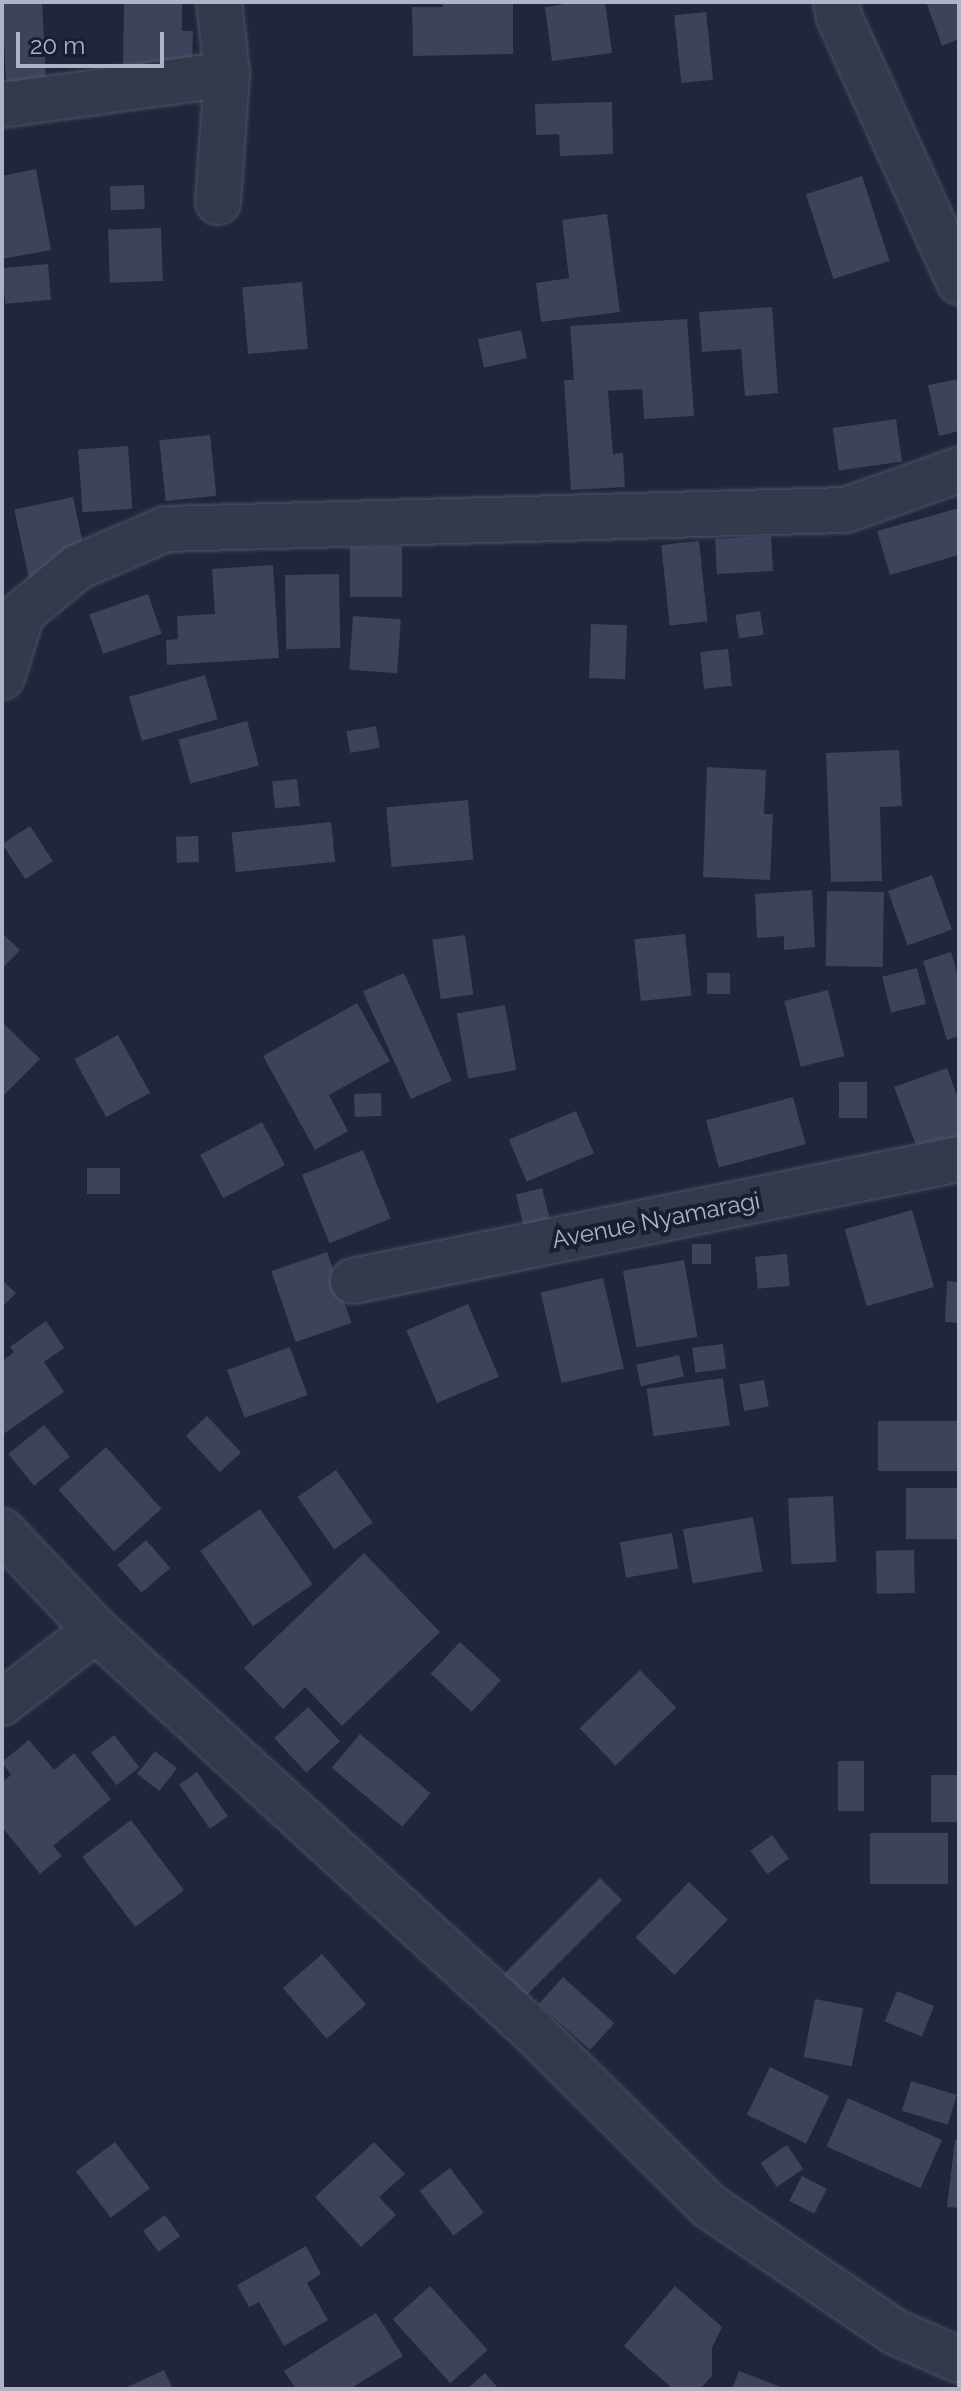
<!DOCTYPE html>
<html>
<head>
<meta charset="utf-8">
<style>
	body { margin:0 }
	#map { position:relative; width:961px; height:2391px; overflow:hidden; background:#20263b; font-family:Raleway,sans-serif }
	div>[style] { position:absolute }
	.building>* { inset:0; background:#3c435b; transform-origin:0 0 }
	.roads { filter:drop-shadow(0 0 2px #4f5366) drop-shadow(0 0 2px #4f5366) }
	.minor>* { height:44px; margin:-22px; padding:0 22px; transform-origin:22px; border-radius:22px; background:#34394b }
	span { translate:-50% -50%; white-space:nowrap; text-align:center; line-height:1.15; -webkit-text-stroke:8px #191e30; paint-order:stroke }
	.street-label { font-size:24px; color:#afb3c8 }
	.frame { position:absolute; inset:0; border:4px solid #afb3c8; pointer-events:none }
	.scale { position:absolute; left:16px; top:32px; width:148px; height:36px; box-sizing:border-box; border:4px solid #afb3c8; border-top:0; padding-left:10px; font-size:24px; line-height:28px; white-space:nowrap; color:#afb3c8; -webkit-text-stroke:6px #191e30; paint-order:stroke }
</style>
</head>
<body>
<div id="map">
	<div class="building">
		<i style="left:42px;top:2px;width:88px;height:40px;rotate:87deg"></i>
		<i style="clip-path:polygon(124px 2px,182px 2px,182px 31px,193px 31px,192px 69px,123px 67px)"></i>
		<i style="clip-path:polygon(442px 2px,513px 2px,513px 54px,413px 56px,412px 7px,443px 7px)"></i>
		<i style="clip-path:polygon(577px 2px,605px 2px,612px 53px,552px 61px,545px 7px)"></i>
		<i style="clip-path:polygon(926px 2px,959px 2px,959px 39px,942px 46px)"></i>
		<i style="left:706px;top:12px;width:68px;height:32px;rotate:84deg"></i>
		<i style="clip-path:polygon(612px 102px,613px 154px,560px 156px,559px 134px,536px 135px,535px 104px)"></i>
		<i style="clip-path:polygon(36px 169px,51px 250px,2px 259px,2px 176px)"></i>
		<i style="left:862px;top:176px;width:89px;height:59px;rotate:72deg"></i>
		<i style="left:144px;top:185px;width:24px;height:34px;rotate:88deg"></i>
		<i style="clip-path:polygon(607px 214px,620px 312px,541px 322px,536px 283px,569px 278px,562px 220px)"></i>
		<i style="left:161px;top:228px;width:53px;height:53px;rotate:88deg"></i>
		<i style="left:48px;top:264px;width:36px;height:46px;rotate:85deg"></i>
		<i style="left:302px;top:282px;width:67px;height:60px;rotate:85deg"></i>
		<i style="clip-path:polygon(772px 307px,778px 393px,745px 396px,741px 349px,702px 352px,699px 312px)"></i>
		<i style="clip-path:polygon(687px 319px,694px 416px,644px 419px,642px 389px,608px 391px,613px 454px,623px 453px,625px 487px,571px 490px,564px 380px,574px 380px,570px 326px)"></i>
		<i style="left:521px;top:330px;width:29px;height:44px;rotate:78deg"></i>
		<i style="clip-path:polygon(959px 379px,959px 431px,939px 436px,928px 385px)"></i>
		<i style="left:896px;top:419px;width:43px;height:64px;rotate:82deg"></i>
		<i style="left:210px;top:435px;width:61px;height:51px;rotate:84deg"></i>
		<i style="left:128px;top:446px;width:63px;height:50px;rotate:86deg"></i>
		<i style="left:73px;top:497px;width:73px;height:60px;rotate:78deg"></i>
		<i style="clip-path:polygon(959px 508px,959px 555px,890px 575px,877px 531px)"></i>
		<i style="left:771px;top:536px;width:35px;height:56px;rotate:87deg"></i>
		<i style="left:699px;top:541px;width:81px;height:38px;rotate:84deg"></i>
		<i style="left:350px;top:547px;width:52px;height:50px"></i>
		<i style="clip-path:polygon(273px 565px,279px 658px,167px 665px,166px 640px,178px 639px,177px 616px,215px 614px,212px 569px)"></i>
		<i style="left:339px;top:574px;width:74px;height:54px;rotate:89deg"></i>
		<i style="left:148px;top:594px;width:42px;height:62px;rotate:71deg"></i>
		<i style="left:760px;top:611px;width:24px;height:25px;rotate:81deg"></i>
		<i style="left:353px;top:616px;width:48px;height:54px;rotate:4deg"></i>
		<i style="left:591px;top:624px;width:36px;height:54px;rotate:2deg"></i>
		<i style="left:728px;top:649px;width:37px;height:28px;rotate:84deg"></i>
		<i style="left:205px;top:675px;width:46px;height:79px;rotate:74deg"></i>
		<i style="left:247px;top:721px;width:46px;height:71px;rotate:75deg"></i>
		<i style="left:376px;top:726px;width:22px;height:30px;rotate:80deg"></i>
		<i style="clip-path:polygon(899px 750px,902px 806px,880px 807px,882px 881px,831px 882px,826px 753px)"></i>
		<i style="clip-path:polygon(707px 767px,766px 770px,764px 814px,773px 814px,770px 880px,703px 877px)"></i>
		<i style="left:297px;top:779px;width:27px;height:25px;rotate:84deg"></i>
		<i style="left:468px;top:800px;width:60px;height:82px;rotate:85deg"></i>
		<i style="left:331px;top:822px;width:40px;height:100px;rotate:84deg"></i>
		<i style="left:30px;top:826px;width:42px;height:33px;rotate:57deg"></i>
		<i style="left:198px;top:836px;width:26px;height:22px;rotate:88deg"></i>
		<i style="left:932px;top:875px;width:58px;height:47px;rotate:70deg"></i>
		<i style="clip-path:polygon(812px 890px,815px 947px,784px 950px,784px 936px,757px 938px,755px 894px)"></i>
		<i style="left:827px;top:891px;width:57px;height:75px;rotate:1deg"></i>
		<i style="clip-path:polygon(2px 933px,20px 950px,2px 969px)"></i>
		<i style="left:685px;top:934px;width:62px;height:51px;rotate:84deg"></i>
		<i style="left:465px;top:935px;width:60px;height:33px;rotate:82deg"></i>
		<i style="clip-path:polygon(951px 952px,959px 979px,959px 1036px,947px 1040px,923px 961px)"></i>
		<i style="left:917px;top:968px;width:37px;height:36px;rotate:76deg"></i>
		<i style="left:404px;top:973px;width:118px;height:45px;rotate:66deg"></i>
		<i style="left:707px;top:973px;width:23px;height:21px"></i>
		<i style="left:828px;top:990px;width:68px;height:45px;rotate:76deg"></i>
		<i style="clip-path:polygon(357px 1003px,390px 1061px,329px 1095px,348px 1131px,315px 1150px,263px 1056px)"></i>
		<i style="left:505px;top:1005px;width:66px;height:49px;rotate:80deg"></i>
		<i style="clip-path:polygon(2px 1022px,40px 1059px,2px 1097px)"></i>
		<i style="left:118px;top:1035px;width:66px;height:50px;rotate:61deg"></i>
		<i style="clip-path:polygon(947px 1068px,959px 1101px,959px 1153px,924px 1166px,894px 1087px)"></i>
		<i style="left:839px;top:1082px;width:28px;height:36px"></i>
		<i style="left:381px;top:1093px;width:23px;height:27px;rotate:88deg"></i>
		<i style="left:793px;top:1097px;width:49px;height:90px;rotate:75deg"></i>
		<i style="left:576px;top:1111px;width:46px;height:73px;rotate:67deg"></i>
		<i style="left:262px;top:1122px;width:49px;height:70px;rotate:62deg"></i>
		<i style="left:363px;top:1150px;width:74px;height:66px;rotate:68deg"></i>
		<i style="left:87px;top:1168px;width:33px;height:26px"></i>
		<i style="left:542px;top:1188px;width:32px;height:27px;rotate:76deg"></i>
		<i style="left:912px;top:1210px;width:80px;height:70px;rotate:74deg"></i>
		<i style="left:711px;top:1244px;width:20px;height:19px;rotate:90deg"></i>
		<i style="left:327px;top:1252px;width:75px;height:59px;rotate:71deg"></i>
		<i style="left:787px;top:1254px;width:32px;height:32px;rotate:85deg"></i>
		<i style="left:684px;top:1260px;width:78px;height:62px;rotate:80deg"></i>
		<i style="left:603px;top:1278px;width:93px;height:64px;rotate:77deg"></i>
		<i style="clip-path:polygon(2px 1280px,16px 1293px,2px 1307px)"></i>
		<i style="clip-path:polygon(947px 1281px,959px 1282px,959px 1323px,945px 1322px)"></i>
		<i style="left:468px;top:1304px;width:79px;height:67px;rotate:67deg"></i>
		<i style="clip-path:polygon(46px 1321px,64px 1348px,44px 1362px,64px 1392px,2px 1435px,2px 1361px,14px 1352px,10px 1347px)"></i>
		<i style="left:723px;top:1344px;width:25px;height:31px;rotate:83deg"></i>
		<i style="left:290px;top:1347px;width:51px;height:67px;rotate:70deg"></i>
		<i style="left:679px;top:1355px;width:22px;height:44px;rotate:77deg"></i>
		<i style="left:723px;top:1378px;width:48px;height:77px;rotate:82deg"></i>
		<i style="left:764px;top:1380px;width:27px;height:25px;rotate:80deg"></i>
		<i style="left:207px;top:1416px;width:50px;height:29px;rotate:47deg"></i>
		<i style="left:959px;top:1421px;width:50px;height:81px;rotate:90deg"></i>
		<i style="left:44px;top:1425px;width:41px;height:46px;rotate:51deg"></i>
		<i style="left:106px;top:1447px;width:83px;height:64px;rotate:48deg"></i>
		<i style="left:336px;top:1470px;width:64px;height:47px;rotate:55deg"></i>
		<i style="left:959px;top:1488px;width:51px;height:53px;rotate:90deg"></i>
		<i style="left:833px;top:1496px;width:66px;height:45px;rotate:87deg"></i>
		<i style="left:260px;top:1509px;width:92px;height:73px;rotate:55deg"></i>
		<i style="left:753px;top:1517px;width:55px;height:71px;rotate:80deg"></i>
		<i style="left:672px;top:1533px;width:36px;height:53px;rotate:80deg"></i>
		<i style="left:146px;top:1540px;width:37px;height:38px;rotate:49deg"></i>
		<i style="left:914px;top:1550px;width:43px;height:38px;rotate:89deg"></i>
		<i style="clip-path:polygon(364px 1553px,440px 1632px,342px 1726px,305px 1687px,283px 1709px,244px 1668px)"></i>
		<i style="left:460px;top:1642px;width:56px;height:43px;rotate:43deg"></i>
		<i style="left:640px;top:1670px;width:52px;height:84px;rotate:46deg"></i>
		<i style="left:308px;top:1707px;width:47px;height:46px;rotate:47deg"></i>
		<i style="left:360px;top:1734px;width:92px;height:44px;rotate:40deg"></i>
		<i style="left:114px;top:1735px;width:41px;height:29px;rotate:52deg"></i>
		<i style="clip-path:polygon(29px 1740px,54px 1770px,74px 1753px,111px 1799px,53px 1846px,62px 1856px,40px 1874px,2px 1827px,2px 1782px,11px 1775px,2px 1762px)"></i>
		<i style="left:155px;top:1751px;width:28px;height:29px;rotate:38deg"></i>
		<i style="left:838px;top:1761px;width:26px;height:50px"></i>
		<i style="left:197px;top:1772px;width:54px;height:22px;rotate:55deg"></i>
		<i style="left:931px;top:1775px;width:28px;height:47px"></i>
		<i style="left:131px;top:1820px;width:88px;height:61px;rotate:53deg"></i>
		<i style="left:870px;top:1833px;width:78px;height:51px"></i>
		<i style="left:772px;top:1835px;width:29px;height:27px;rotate:54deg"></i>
		<i style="left:600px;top:1878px;width:31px;height:136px;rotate:45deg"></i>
		<i style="left:689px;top:1882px;width:54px;height:77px;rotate:44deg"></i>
		<i style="left:322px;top:1954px;width:67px;height:52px;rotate:49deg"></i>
		<i style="left:563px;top:1977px;width:69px;height:36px;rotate:42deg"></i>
		<i style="left:897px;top:1991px;width:40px;height:33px;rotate:22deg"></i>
		<i style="left:815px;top:1999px;width:49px;height:59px;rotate:11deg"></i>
		<i style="left:770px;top:2067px;width:66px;height:53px;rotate:26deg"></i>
		<i style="left:911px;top:2081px;width:48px;height:31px;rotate:17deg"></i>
		<i style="left:848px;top:2098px;width:103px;height:53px;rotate:24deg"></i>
		<i style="clip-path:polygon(955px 2140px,959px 2140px,959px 2208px,947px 2207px)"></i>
		<i style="left:115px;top:2142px;width:58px;height:49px;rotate:53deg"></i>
		<i style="clip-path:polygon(374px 2142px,405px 2174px,379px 2197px,396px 2215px,361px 2247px,315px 2197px)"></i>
		<i style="left:787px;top:2145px;width:29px;height:32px;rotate:56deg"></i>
		<i style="left:450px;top:2168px;width:56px;height:38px;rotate:53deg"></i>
		<i style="left:802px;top:2176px;width:28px;height:28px;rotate:27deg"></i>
		<i style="left:165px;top:2215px;width:26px;height:27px;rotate:54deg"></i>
		<i style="clip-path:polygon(306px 2246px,321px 2274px,307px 2283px,328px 2320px,284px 2346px,259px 2302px,249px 2307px,237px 2285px)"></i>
		<i style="left:430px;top:2286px;width:86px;height:50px;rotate:48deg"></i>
		<i style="clip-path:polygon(675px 2286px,722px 2327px,712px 2348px,712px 2376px,700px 2389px,673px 2389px,624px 2346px)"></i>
		<i style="clip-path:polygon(376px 2313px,403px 2356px,350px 2389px,296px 2389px,284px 2371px)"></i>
		<i style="clip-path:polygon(164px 2370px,173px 2389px,123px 2389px)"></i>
		<i style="clip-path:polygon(739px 2371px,786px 2389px,732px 2389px)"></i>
		<i style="clip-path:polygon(485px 2373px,499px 2389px,467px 2389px)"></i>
	</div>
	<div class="roads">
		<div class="minor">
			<i style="left:836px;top:2px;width:15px;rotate:79deg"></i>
			<i style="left:839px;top:17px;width:291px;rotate:65.6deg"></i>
			<i style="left:2px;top:105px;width:227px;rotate:-7.8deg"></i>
			<i style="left:218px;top:202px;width:128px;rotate:-86deg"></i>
			<i style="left:227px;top:74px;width:72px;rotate:-96.3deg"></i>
			<i style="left:2px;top:677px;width:67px;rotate:-72.6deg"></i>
			<i style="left:22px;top:613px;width:72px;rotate:-39.4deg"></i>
			<i style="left:78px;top:567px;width:96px;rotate:-23.4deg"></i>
			<i style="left:166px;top:529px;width:680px;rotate:-1.6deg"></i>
			<i style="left:846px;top:510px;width:120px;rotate:-19.5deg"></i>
			<i style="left:353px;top:1281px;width:618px;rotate:-11.38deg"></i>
			<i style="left:2px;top:1531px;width:137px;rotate:46.5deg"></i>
			<i style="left:96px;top:1630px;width:593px;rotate:42.54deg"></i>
			<i style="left:533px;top:2031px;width:248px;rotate:44.8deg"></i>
			<i style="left:709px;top:2206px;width:225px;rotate:34.1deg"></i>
			<i style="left:895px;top:2332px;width:70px;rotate:23.6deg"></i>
			<i style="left:2px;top:1703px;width:119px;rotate:-37.8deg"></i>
		</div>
	</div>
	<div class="street-label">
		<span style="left:656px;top:1220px;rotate:-11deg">Avenue Nyamaragi</span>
	</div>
	<div class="frame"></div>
	<div class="scale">20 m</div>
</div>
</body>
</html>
